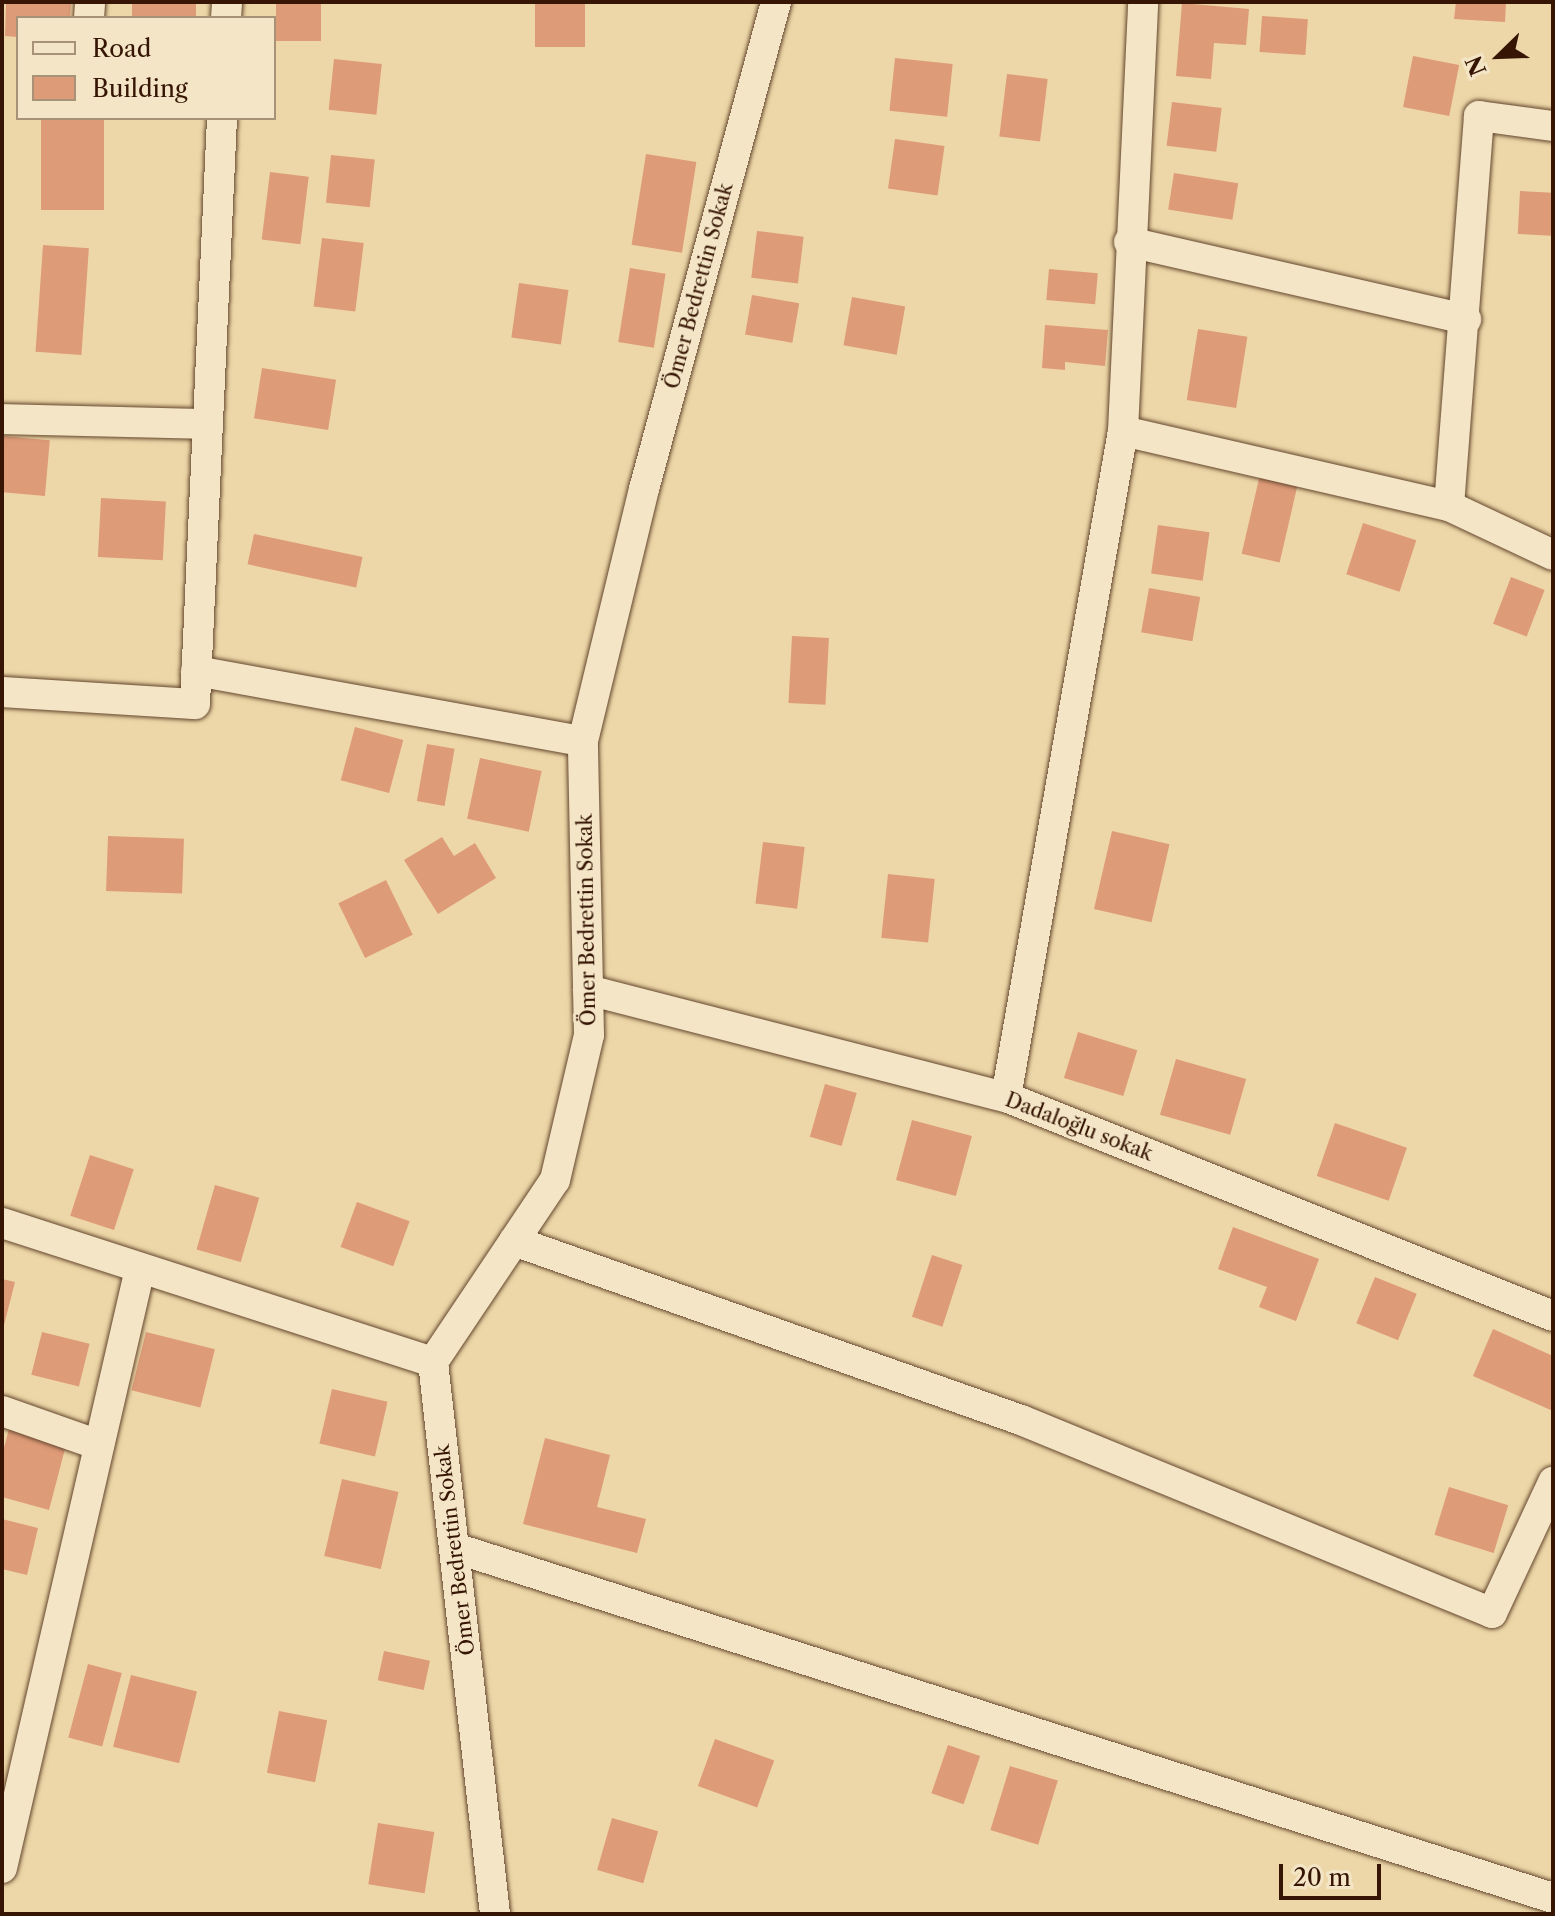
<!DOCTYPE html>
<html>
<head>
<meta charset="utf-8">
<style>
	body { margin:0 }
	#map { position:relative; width:1555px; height:1916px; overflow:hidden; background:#edd7a8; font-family:"Libre Caslon Text",serif }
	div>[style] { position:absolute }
	.building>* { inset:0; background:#de9b78; transform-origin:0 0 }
	.roads { filter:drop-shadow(0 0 2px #64462d) drop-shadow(0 0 2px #64462d) }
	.minor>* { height:30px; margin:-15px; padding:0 15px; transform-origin:15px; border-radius:15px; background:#f3e5c6 }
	span { translate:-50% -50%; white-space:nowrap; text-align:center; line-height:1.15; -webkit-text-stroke:6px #f3e5c6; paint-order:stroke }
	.street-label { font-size:20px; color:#361504 }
	.frame { position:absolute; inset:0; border:4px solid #361504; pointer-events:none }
	.legend { position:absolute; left:16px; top:16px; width:260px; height:104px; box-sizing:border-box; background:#f3e5c6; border:2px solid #a79278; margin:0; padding:10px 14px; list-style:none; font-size:24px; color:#361504 }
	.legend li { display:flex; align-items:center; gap:16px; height:40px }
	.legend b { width:40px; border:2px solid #a79278 }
	.north { position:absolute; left:1459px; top:16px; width:80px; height:80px; -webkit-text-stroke:6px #f3e5c6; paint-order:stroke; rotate:247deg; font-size:22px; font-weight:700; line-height:32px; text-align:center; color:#361504 }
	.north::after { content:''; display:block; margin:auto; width:28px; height:36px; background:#361504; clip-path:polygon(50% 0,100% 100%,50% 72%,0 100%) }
	.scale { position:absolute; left:1279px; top:1864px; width:102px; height:36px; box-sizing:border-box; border:4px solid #361504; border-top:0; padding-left:10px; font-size:24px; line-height:28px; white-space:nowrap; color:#361504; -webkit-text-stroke:6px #f3e5c6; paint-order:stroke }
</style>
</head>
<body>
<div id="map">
	<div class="building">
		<i style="clip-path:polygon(6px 2px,71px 2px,70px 18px,18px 18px,18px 37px,5px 36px)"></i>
		<i style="left:132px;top:2px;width:64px;height:16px"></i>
		<i style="left:276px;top:2px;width:45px;height:39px"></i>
		<i style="left:535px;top:2px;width:50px;height:45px"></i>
		<i style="clip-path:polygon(1456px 2px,1506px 2px,1505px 22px,1454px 19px)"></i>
		<i style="clip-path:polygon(1182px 3px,1249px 9px,1246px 45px,1214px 43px,1211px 79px,1176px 76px)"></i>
		<i style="left:1262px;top:16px;width:46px;height:36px;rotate:4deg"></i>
		<i style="left:1413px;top:56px;width:47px;height:52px;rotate:11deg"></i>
		<i style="left:895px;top:58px;width:58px;height:53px;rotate:6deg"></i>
		<i style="left:334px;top:59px;width:48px;height:51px;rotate:6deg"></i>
		<i style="left:1007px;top:74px;width:41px;height:63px;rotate:7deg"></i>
		<i style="left:1172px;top:102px;width:50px;height:44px;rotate:7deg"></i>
		<i style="left:41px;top:118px;width:63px;height:92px"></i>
		<i style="left:895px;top:139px;width:50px;height:50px;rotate:8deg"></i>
		<i style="left:646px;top:154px;width:51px;height:92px;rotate:9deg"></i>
		<i style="left:331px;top:155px;width:44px;height:48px;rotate:6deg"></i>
		<i style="left:270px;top:172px;width:39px;height:68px;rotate:7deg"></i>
		<i style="left:1174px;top:173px;width:65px;height:37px;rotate:9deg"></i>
		<i style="left:1520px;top:191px;width:33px;height:43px;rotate:3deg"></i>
		<i style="left:757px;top:231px;width:47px;height:47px;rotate:7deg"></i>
		<i style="left:322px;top:238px;width:42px;height:69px;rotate:7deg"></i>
		<i style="left:43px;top:245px;width:46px;height:107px;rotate:4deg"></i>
		<i style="left:630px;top:268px;width:36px;height:75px;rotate:9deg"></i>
		<i style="left:1049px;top:269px;width:49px;height:31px;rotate:5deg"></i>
		<i style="left:519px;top:283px;width:50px;height:55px;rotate:8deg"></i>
		<i style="left:752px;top:295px;width:48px;height:40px;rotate:10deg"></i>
		<i style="left:852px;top:297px;width:54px;height:49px;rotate:10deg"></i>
		<i style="clip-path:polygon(1045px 325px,1108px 330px,1105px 366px,1065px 362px,1065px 370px,1042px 368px)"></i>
		<i style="left:1198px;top:329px;width:50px;height:72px;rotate:9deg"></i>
		<i style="left:262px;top:368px;width:75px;height:51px;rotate:9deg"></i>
		<i style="left:2px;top:436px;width:48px;height:56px;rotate:5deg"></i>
		<i style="left:1261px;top:470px;width:39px;height:86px;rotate:13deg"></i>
		<i style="left:101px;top:498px;width:65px;height:59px;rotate:3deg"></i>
		<i style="left:1363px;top:523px;width:56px;height:54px;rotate:18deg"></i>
		<i style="left:1158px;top:525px;width:52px;height:49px;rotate:8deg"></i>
		<i style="left:254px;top:534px;width:111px;height:31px;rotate:12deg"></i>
		<i style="left:1511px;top:577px;width:36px;height:50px;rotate:21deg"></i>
		<i style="left:1149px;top:588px;width:52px;height:45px;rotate:10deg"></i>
		<i style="left:792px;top:636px;width:37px;height:67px;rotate:3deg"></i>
		<i style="left:355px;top:727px;width:50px;height:55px;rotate:15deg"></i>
		<i style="left:427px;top:744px;width:28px;height:58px;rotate:10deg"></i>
		<i style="left:480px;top:758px;width:63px;height:62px;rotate:12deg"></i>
		<i style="left:1112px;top:831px;width:59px;height:80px;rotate:13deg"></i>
		<i style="left:108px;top:836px;width:76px;height:55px;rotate:2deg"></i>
		<i style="clip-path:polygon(442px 837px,454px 856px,475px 843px,496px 878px,438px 914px,404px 860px)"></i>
		<i style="left:763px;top:842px;width:42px;height:62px;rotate:7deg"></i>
		<i style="left:888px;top:874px;width:47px;height:64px;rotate:6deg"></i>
		<i style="left:386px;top:880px;width:61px;height:53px;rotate:64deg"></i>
		<i style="left:1078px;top:1032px;width:62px;height:48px;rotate:17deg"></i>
		<i style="left:1176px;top:1059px;width:73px;height:58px;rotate:16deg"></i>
		<i style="left:825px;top:1084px;width:33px;height:55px;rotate:16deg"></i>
		<i style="left:912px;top:1120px;width:62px;height:62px;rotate:15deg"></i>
		<i style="left:1335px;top:1123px;width:76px;height:56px;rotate:19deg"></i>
		<i style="left:90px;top:1155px;width:46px;height:64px;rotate:18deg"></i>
		<i style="left:215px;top:1185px;width:46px;height:67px;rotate:16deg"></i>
		<i style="left:357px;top:1202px;width:56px;height:48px;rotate:20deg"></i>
		<i style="clip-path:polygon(1233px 1227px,1319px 1259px,1296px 1321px,1259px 1307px,1267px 1287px,1218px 1269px)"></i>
		<i style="left:932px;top:1255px;width:32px;height:65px;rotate:18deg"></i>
		<i style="left:1375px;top:1277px;width:45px;height:50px;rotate:22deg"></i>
		<i style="clip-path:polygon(2px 1279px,15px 1282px,3px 1329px,2px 1329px)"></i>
		<i style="clip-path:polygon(1493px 1329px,1553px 1356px,1553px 1411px,1473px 1376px)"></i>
		<i style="left:42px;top:1332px;width:49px;height:44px;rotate:14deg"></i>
		<i style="left:146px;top:1332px;width:71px;height:60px;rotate:14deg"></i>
		<i style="left:332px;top:1389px;width:57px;height:56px;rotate:13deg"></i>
		<i style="clip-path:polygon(9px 1429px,66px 1445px,49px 1510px,2px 1497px,2px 1455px)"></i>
		<i style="clip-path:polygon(545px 1438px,610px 1455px,597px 1507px,646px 1519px,637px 1553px,523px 1524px)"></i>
		<i style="left:342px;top:1479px;width:58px;height:79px;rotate:13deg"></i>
		<i style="left:1449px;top:1487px;width:62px;height:50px;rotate:17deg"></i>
		<i style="clip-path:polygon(2px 1519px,38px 1528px,27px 1575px,2px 1569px)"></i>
		<i style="left:384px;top:1651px;width:47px;height:30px;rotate:12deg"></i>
		<i style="left:88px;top:1664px;width:35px;height:76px;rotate:15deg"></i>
		<i style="left:131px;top:1675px;width:68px;height:74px;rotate:14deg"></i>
		<i style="left:279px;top:1711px;width:49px;height:63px;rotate:11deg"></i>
		<i style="left:715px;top:1739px;width:63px;height:50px;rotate:20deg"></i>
		<i style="left:948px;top:1745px;width:34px;height:51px;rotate:19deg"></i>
		<i style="left:1010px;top:1766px;width:50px;height:67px;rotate:17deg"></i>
		<i style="left:612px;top:1818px;width:48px;height:54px;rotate:16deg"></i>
		<i style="left:378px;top:1823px;width:57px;height:62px;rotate:9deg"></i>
	</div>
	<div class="roads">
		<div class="minor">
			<i style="left:89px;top:18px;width:16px;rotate:-86deg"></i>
			<i style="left:226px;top:18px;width:16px;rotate:-86deg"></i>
			<i style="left:1129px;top:242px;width:346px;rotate:12.9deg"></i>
			<i style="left:2px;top:419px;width:205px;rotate:1.4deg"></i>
			<i style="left:1123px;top:431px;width:335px;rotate:13deg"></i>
			<i style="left:1449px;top:506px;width:115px;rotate:25.2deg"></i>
			<i style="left:1449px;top:506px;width:391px;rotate:-85.6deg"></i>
			<i style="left:1479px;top:116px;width:75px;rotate:7.7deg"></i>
			<i style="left:196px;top:671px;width:393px;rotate:10.3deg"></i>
			<i style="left:2px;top:692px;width:193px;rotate:3.6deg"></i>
			<i style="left:195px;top:704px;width:587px;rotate:-87.36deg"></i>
			<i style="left:588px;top:990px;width:431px;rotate:14.4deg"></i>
			<i style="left:1006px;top:1097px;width:589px;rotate:21.82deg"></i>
			<i style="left:1006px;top:1097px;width:676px;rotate:-80.04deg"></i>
			<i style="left:1123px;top:431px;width:429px;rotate:-87.3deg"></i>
			<i style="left:2px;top:1223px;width:453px;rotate:17.9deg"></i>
			<i style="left:514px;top:1241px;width:538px;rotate:19.45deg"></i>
			<i style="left:1021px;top:1420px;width:509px;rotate:22.28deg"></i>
			<i style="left:1492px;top:1613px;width:145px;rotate:-65deg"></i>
			<i style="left:2px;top:1411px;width:103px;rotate:19.3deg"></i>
			<i style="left:455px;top:1548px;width:1152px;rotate:17.68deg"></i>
			<i style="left:2px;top:1868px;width:615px;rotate:-77.03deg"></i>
			<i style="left:495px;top:1914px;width:555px;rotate:-96.41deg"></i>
			<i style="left:433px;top:1362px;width:219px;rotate:-56.2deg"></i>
			<i style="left:555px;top:1180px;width:149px;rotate:-76.8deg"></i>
			<i style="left:589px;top:1035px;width:294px;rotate:-91.2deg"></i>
			<i style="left:583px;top:741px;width:259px;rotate:-76.4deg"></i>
			<i style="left:644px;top:489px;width:505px;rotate:-74.83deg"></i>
		</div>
	</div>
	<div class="street-label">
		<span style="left:699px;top:286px;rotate:-75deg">Ömer Bedrettin Sokak</span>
		<span style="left:587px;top:920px;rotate:-91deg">Ömer Bedrettin Sokak</span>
		<span style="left:1079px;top:1127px;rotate:21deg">Dadaloğlu sokak</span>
		<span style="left:455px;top:1550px;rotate:-97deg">Ömer Bedrettin Sokak</span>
	</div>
	<div class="frame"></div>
	<ul class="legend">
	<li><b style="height:10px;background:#f3e5c6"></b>Road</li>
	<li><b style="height:22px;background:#de9b78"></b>Building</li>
	</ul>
	<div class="north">N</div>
	<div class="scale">20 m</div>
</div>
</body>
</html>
